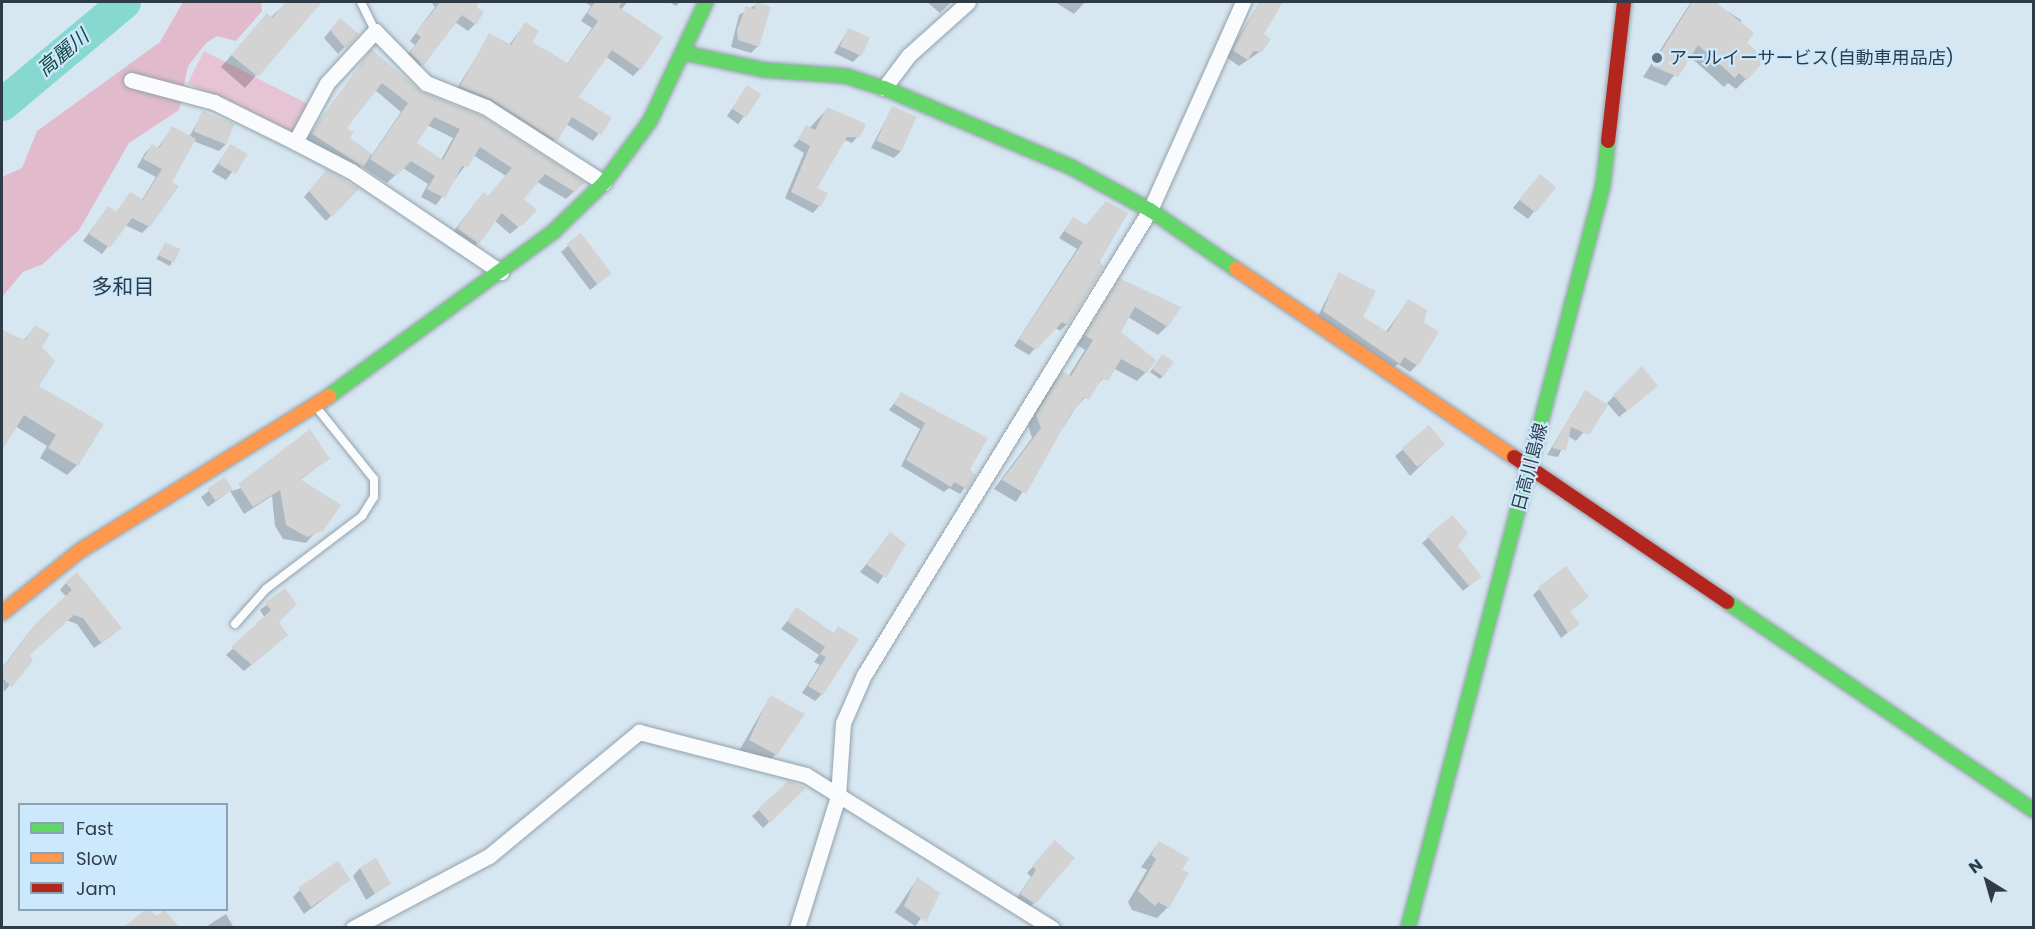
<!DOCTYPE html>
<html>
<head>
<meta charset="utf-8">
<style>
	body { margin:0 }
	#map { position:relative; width:2035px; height:929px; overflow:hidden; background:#d7e7f2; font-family:Poppins,"Noto Sans JP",sans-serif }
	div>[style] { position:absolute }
	.green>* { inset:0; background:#e6c4d4; transform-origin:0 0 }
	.forest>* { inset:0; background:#e1bacc }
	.shadow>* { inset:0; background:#0003; transform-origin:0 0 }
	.river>* { height:33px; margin:-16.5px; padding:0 16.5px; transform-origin:16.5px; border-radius:16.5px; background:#86d8d0 }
	.building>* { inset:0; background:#d2d3d2; transform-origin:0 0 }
	.roads { filter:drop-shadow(0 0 2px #94a1aa) drop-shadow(0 0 2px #94a1aa) }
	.lane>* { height:8px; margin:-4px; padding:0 4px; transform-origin:4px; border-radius:4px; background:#f9fbfd }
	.street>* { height:15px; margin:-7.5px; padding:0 7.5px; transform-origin:7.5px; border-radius:7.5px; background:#f9fbfd }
	.fast>* { height:14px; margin:-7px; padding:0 7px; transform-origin:7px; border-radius:7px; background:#63d668 }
	.slow>* { height:14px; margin:-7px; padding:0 7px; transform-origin:7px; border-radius:7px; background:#ff974d }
	.jam>* { height:14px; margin:-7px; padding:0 7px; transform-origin:7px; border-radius:7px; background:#b3261e }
	.dots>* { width:16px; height:16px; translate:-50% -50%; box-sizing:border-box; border:3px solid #cce8fd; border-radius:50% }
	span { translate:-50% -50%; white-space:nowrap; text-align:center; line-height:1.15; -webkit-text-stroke:4.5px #cce8fd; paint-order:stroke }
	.poi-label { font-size:18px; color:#2e3c47 }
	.left { translate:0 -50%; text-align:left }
	.street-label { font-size:18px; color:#2e3c47 }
	.water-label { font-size:20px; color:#164740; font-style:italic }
	.quarter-label { font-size:21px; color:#2e3c47 }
	.frame { position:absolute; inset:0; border:3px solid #2e3c47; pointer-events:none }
	.legend { position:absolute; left:18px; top:803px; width:210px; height:108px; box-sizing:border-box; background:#cce8fd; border:2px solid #8da3b4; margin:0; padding:8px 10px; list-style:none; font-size:18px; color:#2e3c47 }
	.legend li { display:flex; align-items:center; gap:12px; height:30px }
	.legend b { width:30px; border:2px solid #8da3b4 }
	.north { position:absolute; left:1957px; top:851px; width:60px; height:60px; -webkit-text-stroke:4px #cce8fd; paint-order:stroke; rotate:323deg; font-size:16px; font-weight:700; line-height:24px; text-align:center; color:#2e3c47 }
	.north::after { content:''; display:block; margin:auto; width:21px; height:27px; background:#2e3c47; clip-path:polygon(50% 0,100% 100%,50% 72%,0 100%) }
</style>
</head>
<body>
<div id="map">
	<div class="green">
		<i style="left:204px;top:51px;width:119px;height:36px;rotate:27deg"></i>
	</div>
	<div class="forest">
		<i style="clip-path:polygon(183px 2px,261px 2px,262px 11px,236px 41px,217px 36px,206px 43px,188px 66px,179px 110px,129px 143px,79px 230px,43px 264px,23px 272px,2px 297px,2px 177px,22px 168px,37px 131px,160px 42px)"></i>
	</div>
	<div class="shadow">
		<i style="clip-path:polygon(287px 2px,316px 7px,245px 88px,221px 67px,267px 15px,270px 18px)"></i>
		<i style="clip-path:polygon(431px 2px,477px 2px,475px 24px,468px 31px,455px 22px,415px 72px,403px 60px,415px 45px,410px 41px,435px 7px)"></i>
		<i style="clip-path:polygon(584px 2px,627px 2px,621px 10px,640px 69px,633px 76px,605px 56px,577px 98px,609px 119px,593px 141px,566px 124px,549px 147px,454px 93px,490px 35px,509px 45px,525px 24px,530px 42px,567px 64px,592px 28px,581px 21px,591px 6px)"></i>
		<i style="clip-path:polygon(669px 2px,680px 2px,676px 6px)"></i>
		<i style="clip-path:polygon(927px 2px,951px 2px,940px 13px)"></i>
		<i style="clip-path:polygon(1055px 2px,1085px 2px,1074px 14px)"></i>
		<i style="clip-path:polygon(1260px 2px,1278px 6px,1262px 35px,1261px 51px,1239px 66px,1226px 57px)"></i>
		<i style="clip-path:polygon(1691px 2px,1713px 2px,1741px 20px,1746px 79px,1736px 89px,1728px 83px,1724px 87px,1689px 56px,1666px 86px,1643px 77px)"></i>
		<i style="clip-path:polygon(757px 4px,758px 46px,751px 53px,731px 47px,739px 15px)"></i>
		<i style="clip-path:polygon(333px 27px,357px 34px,338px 54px,324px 38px)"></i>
		<i style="clip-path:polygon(848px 30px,860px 55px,853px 62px,834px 53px)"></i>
		<i style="clip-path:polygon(evenodd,371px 51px,421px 93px,583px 183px,566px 199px,537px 182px,522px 199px,522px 224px,510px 234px,495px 221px,471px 251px,450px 236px,476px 202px,483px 194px,488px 197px,506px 176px,473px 155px,436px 205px,421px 197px,428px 184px,403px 168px,387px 183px,361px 166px,354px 174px,304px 142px,371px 51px,375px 90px,401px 112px,372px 155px,348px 138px,345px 129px,375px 90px,371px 51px,427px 125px,453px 138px,441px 160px,415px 144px,427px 125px)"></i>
		<i style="left:748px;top:87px;width:14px;height:36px;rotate:36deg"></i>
		<i style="clip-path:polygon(892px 108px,901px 151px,894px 158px,871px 148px)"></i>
		<i style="clip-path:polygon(827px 109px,858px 136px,852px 143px,845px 140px,815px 188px,819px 206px,813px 213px,785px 198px,804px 153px,793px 146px)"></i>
		<i style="clip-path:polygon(203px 113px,226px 144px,219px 151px,193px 141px,149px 226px,142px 233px,125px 225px,102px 254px,83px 241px,108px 207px,116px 213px,130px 193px,142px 200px,156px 177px,137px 167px,145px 153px,152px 146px,157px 149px,172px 128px,189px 137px)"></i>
		<i style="clip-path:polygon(230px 146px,245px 154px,226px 180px,212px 172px)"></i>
		<i style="clip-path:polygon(321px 177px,357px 189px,326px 221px,304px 197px)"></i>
		<i style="clip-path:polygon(1533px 183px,1554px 187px,1528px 219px,1513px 208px)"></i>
		<i style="clip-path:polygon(1073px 218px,1102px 266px,1067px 324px,1060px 331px,1054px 327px,1029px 355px,1014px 346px,1077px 249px,1059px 238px)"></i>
		<i style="clip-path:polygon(580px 235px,603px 280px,590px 290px,561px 252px)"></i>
		<i style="left:165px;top:243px;width:15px;height:18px;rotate:28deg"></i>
		<i style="clip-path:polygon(1339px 274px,1361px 318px,1386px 332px,1408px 301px,1417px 365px,1410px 372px,1398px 364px,1392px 369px,1317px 318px)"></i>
		<i style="clip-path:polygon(1120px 280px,1167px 326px,1158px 335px,1128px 317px,1119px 332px,1146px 372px,1137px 381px,1113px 368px,1076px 407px,1016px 502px,994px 489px,1032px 438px,1028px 425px,1053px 382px,1062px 373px,1068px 377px,1085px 350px,1077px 345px)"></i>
		<i style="clip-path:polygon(35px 327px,37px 386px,77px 465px,67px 475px,40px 458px,47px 446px,15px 426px,2px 448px,2px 330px,23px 341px)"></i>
		<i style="clip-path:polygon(1159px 359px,1163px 376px,1160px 379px,1150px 372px)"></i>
		<i style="clip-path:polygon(1642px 369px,1649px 392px,1619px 417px,1607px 403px)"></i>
		<i style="clip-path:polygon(1585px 392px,1606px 406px,1576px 441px,1568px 436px,1558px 457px,1547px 455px)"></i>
		<i style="clip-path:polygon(901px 394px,974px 475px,960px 494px,949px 488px,944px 492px,901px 466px,920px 429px,889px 410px)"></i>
		<i style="clip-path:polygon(1429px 427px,1443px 444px,1410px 476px,1395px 456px)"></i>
		<i style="clip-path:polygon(328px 459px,300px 480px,339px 505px,306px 543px,283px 539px,275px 526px,272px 496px,244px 514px,230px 491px,208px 507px,201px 497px,225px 479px,232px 491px)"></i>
		<i style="clip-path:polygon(1452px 517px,1456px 546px,1474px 582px,1463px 591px,1422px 543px)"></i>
		<i style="clip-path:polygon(890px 534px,904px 545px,878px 584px,860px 572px)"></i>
		<i style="clip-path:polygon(66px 583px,114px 634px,94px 648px,77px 624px,66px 620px,28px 655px,30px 660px,4px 692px,2px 668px,29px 632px,67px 597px,60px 590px)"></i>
		<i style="clip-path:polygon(1539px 589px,1569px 612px,1571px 630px,1561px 638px,1533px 595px)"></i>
		<i style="clip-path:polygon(285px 590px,277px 622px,280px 641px,244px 671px,226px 655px,265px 618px,260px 610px)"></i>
		<i style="clip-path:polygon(797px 609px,833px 634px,838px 628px,822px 694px,815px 701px,802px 693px,820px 665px,814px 662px,819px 655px,781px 629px)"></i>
		<i style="clip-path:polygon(770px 697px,776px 754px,765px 765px,739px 751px)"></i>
		<i style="clip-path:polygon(789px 782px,804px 788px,763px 828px,752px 816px)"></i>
		<i style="clip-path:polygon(1159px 842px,1180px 870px,1168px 907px,1157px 918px,1132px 910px,1128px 902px,1147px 870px,1141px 867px)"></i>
		<i style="clip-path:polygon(1049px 849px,1034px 903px,1028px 909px,1015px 900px,1031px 877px,1027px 873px)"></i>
		<i style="clip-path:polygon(360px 868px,389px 884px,366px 900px,353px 876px)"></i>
		<i style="left:917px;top:879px;width:25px;height:40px;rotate:34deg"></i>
		<i style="clip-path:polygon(349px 880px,304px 914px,293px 897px,300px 890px)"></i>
		<i style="clip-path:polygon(149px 910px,160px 923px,155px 928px,126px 928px)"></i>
		<i style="clip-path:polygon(226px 914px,234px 928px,204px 928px)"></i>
	</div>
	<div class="river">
		<i style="left:2px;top:104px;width:159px;rotate:-39.9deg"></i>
	</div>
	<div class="building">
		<i style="clip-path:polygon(286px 2px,322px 2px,258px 77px,231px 55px,267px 13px,272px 18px)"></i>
		<i style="clip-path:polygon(440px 2px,479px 2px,476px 7px,484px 12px,476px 25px,462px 15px,423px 66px,410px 52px,421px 37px,416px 33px)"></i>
		<i style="clip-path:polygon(595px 2px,622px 2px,619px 7px,663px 37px,641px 70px,612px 50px,579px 97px,612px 118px,601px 135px,572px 117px,557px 141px,491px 99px,460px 86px,489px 33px,511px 45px,525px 22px,539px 31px,532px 42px,568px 63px,598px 21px,587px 13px)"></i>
		<i style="clip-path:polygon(757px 2px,771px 7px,759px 47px,738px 40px,737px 30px,746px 6px,754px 9px)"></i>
		<i style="clip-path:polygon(1260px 2px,1283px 2px,1264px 34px,1271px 39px,1262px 52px,1253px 51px,1248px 60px,1232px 50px)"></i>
		<i style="clip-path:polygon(1692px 2px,1716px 2px,1754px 33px,1747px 43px,1766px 59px,1747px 80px,1739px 73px,1735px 78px,1698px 45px,1678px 77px,1652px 66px)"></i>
		<i style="clip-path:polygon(340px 18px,359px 34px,346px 49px,330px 30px)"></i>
		<i style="left:848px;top:28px;width:24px;height:20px;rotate:24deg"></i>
		<i style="clip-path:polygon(evenodd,371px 49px,422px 92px,482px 116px,585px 182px,575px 192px,545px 174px,524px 199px,537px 210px,523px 225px,518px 227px,502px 213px,479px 244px,457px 228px,483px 192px,488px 196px,512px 168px,480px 147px,468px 167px,462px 166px,445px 198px,427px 189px,435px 176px,411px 161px,396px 176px,370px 159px,408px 103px,382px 83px,347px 128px,354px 132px,350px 138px,372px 154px,363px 167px,311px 133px,371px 49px,434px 117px,460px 129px,443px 160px,417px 143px,434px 117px)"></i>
		<i style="left:747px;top:85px;width:17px;height:28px;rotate:33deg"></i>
		<i style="left:892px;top:106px;width:27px;height:38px;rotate:24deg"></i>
		<i style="clip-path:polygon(827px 107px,866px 124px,860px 137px,847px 137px,817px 188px,828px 193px,821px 207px,791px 192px,810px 146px,798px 139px,806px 125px,815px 130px)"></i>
		<i style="left:202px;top:111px;width:35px;height:22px;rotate:22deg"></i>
		<i style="clip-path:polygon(172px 126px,196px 139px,172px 182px,179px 186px,150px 227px,132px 218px,110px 248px,89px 234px,108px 206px,117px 212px,130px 192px,143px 200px,162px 169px,143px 159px,152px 144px,159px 148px)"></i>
		<i style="left:230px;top:144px;width:20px;height:23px;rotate:30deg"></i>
		<i style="clip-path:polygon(327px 169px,359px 189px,332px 217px,309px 191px)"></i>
		<i style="left:1540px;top:174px;width:21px;height:33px;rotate:39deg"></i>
		<i style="clip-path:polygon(1106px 201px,1128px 213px,1099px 263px,1104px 266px,1068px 325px,1062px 322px,1036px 350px,1019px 339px,1083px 242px,1064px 231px,1073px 217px,1086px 225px)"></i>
		<i style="left:581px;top:233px;width:51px;height:18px;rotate:53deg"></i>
		<i style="left:165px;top:242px;width:17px;height:15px;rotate:25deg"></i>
		<i style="clip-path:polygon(1338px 272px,1376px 291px,1363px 317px,1388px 332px,1408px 299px,1427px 310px,1424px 322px,1439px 332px,1418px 366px,1404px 357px,1400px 364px,1323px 311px)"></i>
		<i style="clip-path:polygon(1119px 278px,1181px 307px,1168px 327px,1135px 307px,1121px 332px,1156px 360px,1147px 373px,1121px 359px,1108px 381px,1102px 378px,1089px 400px,1084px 397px,1070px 415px,1026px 494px,1002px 480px,1041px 428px,1036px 415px,1062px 371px,1071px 376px,1093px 340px,1084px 335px)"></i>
		<i style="clip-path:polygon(35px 325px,50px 334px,42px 347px,55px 361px,39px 386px,104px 424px,78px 466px,48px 448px,56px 435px,24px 415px,2px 450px,2px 330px,25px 340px)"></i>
		<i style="left:1162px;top:354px;width:14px;height:18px;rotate:34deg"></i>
		<i style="clip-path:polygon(1642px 366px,1658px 386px,1627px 411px,1613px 395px)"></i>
		<i style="clip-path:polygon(1585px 390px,1608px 405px,1589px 435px,1571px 427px,1566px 451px,1552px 448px)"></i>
		<i style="clip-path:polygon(901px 392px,988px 438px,969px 471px,976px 475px,967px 489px,954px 482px,951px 487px,906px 460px,925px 423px,894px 404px)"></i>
		<i style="left:1429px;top:425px;width:25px;height:36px;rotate:50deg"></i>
		<i style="clip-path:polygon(310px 429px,330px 459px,300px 479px,341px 505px,323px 531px,307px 537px,286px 525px,280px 490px,253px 507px,238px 484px)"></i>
		<i style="left:225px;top:477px;width:15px;height:21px;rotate:58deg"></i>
		<i style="clip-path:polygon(1452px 515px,1468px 533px,1458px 546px,1482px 577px,1469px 586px,1427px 536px)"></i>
		<i style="clip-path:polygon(890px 532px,906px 544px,886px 578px,866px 564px)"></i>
		<i style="clip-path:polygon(1566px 566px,1589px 597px,1570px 611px,1580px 624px,1568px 633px,1538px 587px)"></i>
		<i style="clip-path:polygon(77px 572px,122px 628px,101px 643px,83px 618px,74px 615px,30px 655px,33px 661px,12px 687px,2px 678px,2px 669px,35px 624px,72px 590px,65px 582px)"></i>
		<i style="clip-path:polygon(285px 588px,297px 604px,279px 622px,288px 635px,252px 665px,231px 647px,271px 610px,265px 603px)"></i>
		<i style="clip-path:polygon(796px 607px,834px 633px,838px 626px,859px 639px,823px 695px,808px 686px,826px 657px,820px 654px,825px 647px,787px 621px)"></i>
		<i style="clip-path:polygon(770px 695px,805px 714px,777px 755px,749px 740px)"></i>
		<i style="clip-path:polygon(788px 781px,806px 788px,770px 823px,758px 809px)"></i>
		<i style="clip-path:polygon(1055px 840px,1075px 858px,1035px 904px,1020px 894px,1036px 870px,1032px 866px)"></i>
		<i style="clip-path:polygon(1159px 841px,1189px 858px,1182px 870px,1189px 873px,1169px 908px,1158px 902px,1155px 906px,1138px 891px,1156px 859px,1151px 855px)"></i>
		<i style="left:376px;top:858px;width:30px;height:19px;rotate:60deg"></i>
		<i style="left:338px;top:861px;width:23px;height:48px;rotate:56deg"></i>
		<i style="clip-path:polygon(917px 877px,940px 893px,926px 922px,904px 906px)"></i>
		<i style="clip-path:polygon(146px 909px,157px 916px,165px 910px,179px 927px,124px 927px)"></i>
	</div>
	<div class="roads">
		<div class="lane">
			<i style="left:361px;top:2px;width:32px;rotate:64deg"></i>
			<i style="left:235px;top:624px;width:47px;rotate:-48.5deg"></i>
			<i style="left:266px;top:589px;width:121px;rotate:-37.2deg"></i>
			<i style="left:362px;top:516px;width:22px;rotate:-58deg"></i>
			<i style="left:374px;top:497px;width:18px;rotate:-90deg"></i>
			<i style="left:374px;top:479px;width:91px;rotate:-128.8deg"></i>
		</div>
		<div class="street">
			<i style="left:131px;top:80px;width:86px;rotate:14.8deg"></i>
			<i style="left:214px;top:102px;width:90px;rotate:26.3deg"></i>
			<i style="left:295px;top:142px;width:63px;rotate:27.4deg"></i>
			<i style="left:351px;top:171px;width:181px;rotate:34deg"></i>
			<i style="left:884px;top:88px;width:41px;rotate:-52.9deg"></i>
			<i style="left:909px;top:55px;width:79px;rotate:-41.9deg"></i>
			<i style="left:295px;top:142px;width:67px;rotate:-61.5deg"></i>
			<i style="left:327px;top:83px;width:71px;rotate:-47.3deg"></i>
			<i style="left:375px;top:31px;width:73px;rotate:45.6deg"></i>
			<i style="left:426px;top:83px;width:65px;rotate:21.8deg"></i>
			<i style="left:486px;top:107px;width:140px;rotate:32.8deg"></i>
			<i style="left:353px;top:928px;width:154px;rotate:-27.9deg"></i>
			<i style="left:489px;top:856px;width:195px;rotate:-39.6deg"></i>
			<i style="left:639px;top:732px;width:172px;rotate:14.4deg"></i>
			<i style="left:806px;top:775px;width:290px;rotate:31.9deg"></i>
			<i style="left:797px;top:928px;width:138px;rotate:-72.7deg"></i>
			<i style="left:838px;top:796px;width:73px;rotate:-86.1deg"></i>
			<i style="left:843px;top:723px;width:52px;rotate:-66.4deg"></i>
			<i style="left:864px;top:675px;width:546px;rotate:-58.41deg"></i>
			<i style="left:1150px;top:210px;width:228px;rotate:-65.9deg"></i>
		</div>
		<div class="fast">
			<i style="left:684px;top:53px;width:83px;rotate:11.9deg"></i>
			<i style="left:765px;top:70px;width:81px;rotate:4.2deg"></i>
			<i style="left:846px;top:76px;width:40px;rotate:18deg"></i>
			<i style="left:884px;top:88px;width:203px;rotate:22.9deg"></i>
			<i style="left:1071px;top:167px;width:90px;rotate:28.6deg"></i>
			<i style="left:1150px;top:210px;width:104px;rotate:34.5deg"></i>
			<i style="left:329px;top:396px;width:278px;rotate:-36.2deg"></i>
			<i style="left:553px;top:232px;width:71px;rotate:-43.9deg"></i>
			<i style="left:604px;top:183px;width:77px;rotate:-53.4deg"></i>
			<i style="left:650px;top:121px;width:132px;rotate:-64.8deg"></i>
			<i style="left:1727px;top:602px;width:371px;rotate:34.2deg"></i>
			<i style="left:1408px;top:928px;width:768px;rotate:-75.29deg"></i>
			<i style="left:1603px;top:185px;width:44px;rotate:-83.5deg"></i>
		</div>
		<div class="slow">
			<i style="left:1236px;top:269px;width:336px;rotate:34.1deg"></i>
			<i style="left:2px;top:613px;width:101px;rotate:-38.6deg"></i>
			<i style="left:81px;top:550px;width:292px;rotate:-31.8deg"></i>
		</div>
		<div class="jam">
			<i style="left:1608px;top:141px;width:140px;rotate:-83.4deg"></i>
			<i style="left:1514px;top:457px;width:258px;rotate:34.2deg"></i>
		</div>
	</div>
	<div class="dots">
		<i style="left:1657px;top:58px;background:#697883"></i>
	</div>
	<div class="poi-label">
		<span class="left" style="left:1669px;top:58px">アールイーサービス(自動車用品店)</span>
	</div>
	<div class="street-label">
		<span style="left:1530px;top:467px;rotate:-75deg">日高川島線</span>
	</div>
	<div class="water-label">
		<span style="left:63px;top:53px;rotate:-40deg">高麗川</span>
	</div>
	<div class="quarter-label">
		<span style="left:123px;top:287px">多和目</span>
	</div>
	<div class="frame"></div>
	<ul class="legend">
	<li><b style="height:8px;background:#63d668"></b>Fast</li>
	<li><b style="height:8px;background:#ff974d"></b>Slow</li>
	<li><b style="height:8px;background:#b3261e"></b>Jam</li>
	</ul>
	<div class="north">N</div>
</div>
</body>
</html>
